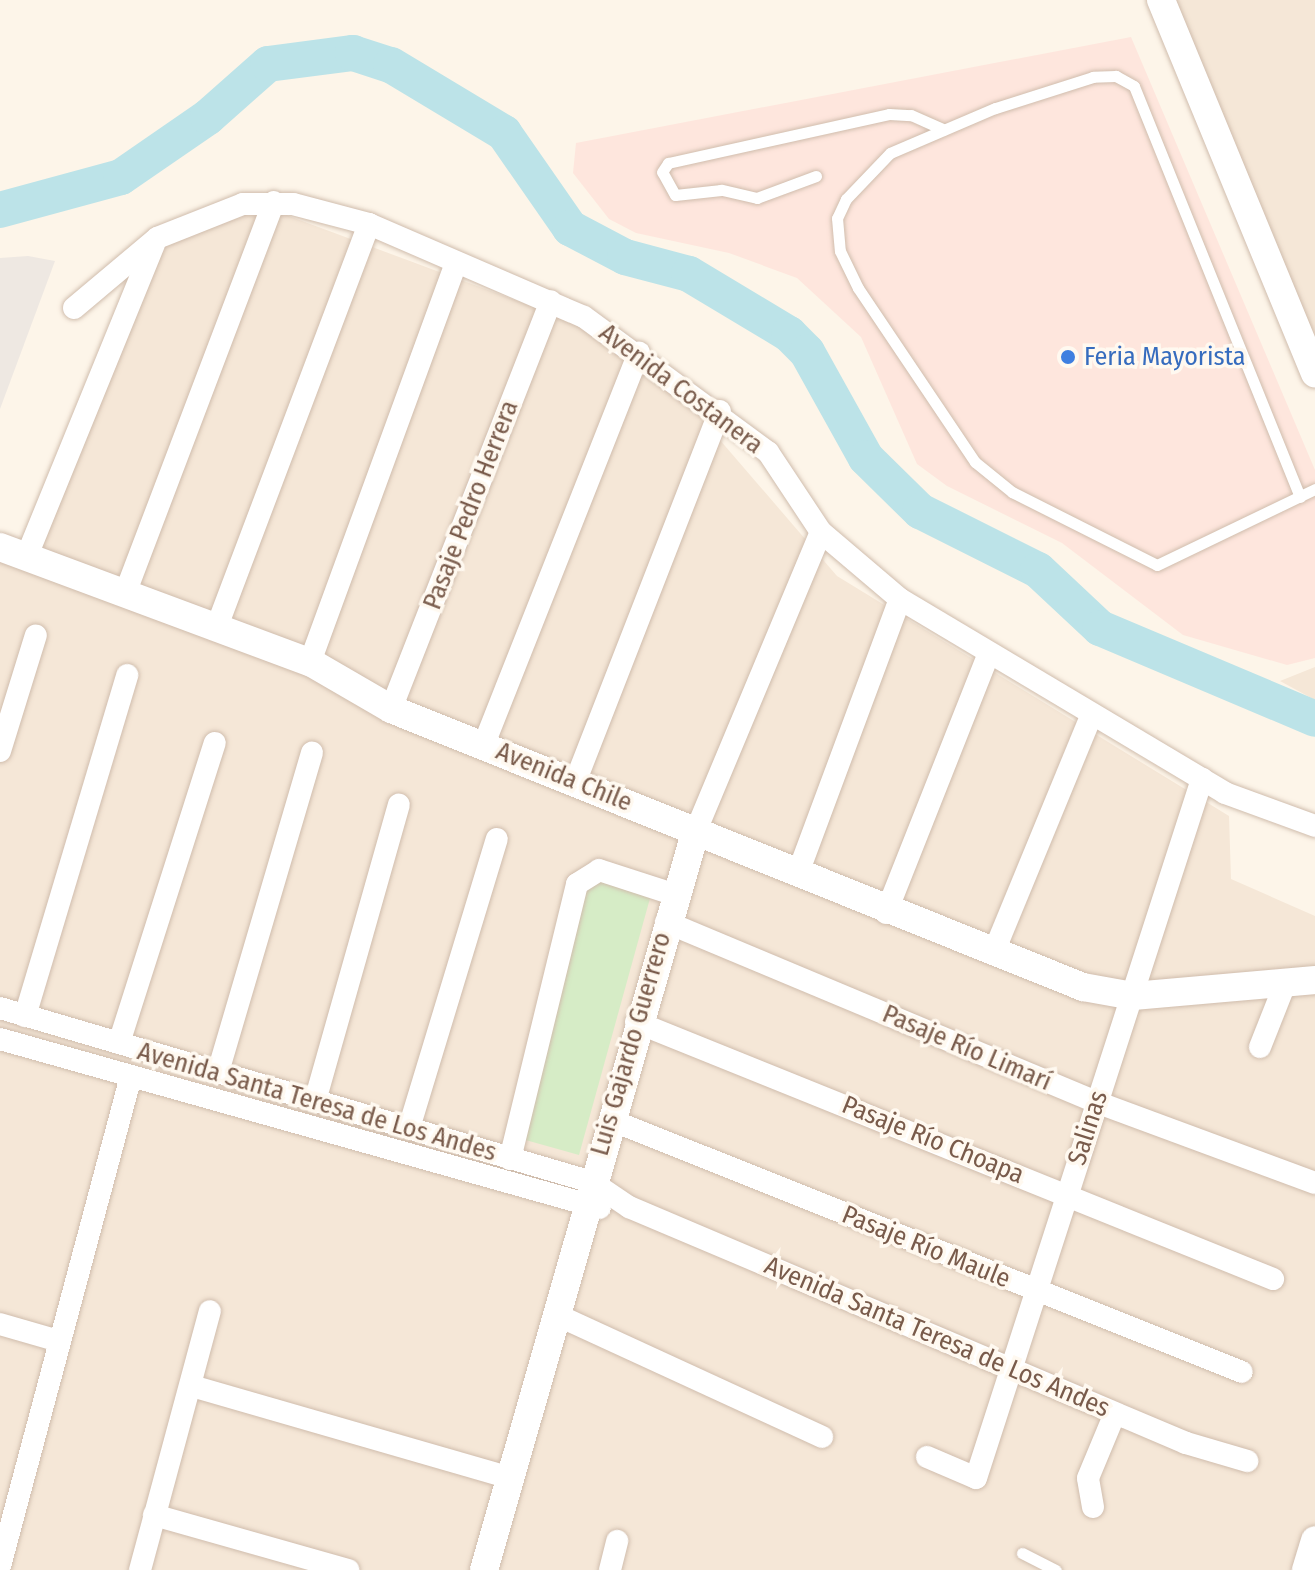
<!DOCTYPE html>
<html>
<head>
<meta charset="utf-8">
<style>
	body { margin:0 }
	#map { position:relative; width:1315px; height:1570px; overflow:hidden; background:#fdf5e9; font-family:"Fira Sans Condensed",sans-serif }
	div>[style] { position:absolute }
	.residential>* { inset:0; background:#f5e7d7 }
	.commercial>* { inset:0; background:#fee6dd }
	.industrial>* { inset:0; background:#eee8e2 }
	.green>* { inset:0; background:#d6ecc6 }
	.river>* { height:36px; margin:-18px; padding:0 18px; transform-origin:18px; border-radius:18px; background:#bce3e8 }
	.roads { filter:drop-shadow(0 0 2px #d0bdad) drop-shadow(0 0 2px #d0bdad) }
	.service>* { height:11px; margin:-5.5px; padding:0 5.5px; transform-origin:5.5px; border-radius:5.5px; background:#fff }
	.minor>* { height:22px; margin:-11px; padding:0 11px; transform-origin:11px; border-radius:11px; background:#fff }
	.tertiary>* { height:28px; margin:-14px; padding:0 14px; transform-origin:14px; border-radius:14px; background:#fff }
	.dots>* { width:22px; height:22px; translate:-50% -50%; box-sizing:border-box; border:4px solid #fff9f0; border-radius:50% }
	span { translate:-50% -50%; white-space:nowrap; text-align:center; line-height:1.15; -webkit-text-stroke:7px #fff9f0; paint-order:stroke }
	.shop-label { font-size:26px; color:#366cbe }
	.left { translate:0 -50%; text-align:left }
	.street-label { font-size:26px; color:#795b4b }
</style>
</head>
<body>
<div id="map">
	<div class="residential">
		<i style="clip-path:polygon(1160px 0,1315px 0,1315px 361px)"></i>
		<i style="clip-path:polygon(244px 210px,286px 215px,585px 326px,701px 418px,837px 576px,1229px 816px,1231px 879px,1315px 916px,1315px 1570px,0 1570px,0 559px,27px 570px,154px 249px)"></i>
		<i style="clip-path:polygon(1315px 667px,1315px 700px,1280px 681px)"></i>
	</div>
	<div class="commercial">
		<i style="clip-path:polygon(1131px 37px,1315px 470px,1315px 658px,1287px 665px,1183px 635px,1062px 543px,947px 486px,917px 464px,861px 337px,797px 278px,729px 253px,636px 233px,609px 219px,573px 173px,576px 143px)"></i>
	</div>
	<div class="industrial">
		<i style="clip-path:polygon(28px 256px,55px 261px,0 409px,0 258px)"></i>
	</div>
	<div class="green">
		<i style="clip-path:polygon(601px 876px,652px 891px,579px 1155px,522px 1139px,583px 882px)"></i>
	</div>
	<div class="river">
		<i style="left:0;top:210px;width:125px;rotate:-15.3deg"></i>
		<i style="left:121px;top:177px;width:106px;rotate:-34.6deg"></i>
		<i style="left:208px;top:117px;width:80px;rotate:-41.5deg"></i>
		<i style="left:268px;top:64px;width:86px;rotate:-7.4deg"></i>
		<i style="left:353px;top:53px;width:40px;rotate:18deg"></i>
		<i style="left:391px;top:65px;width:132px;rotate:31deg"></i>
		<i style="left:504px;top:133px;width:116px;rotate:55.2deg"></i>
		<i style="left:570px;top:228px;width:62px;rotate:27.8deg"></i>
		<i style="left:625px;top:257px;width:66px;rotate:14.9deg"></i>
		<i style="left:689px;top:274px;width:117px;rotate:31deg"></i>
		<i style="left:789px;top:334px;width:25px;rotate:45deg"></i>
		<i style="left:807px;top:352px;width:121px;rotate:60.9deg"></i>
		<i style="left:866px;top:458px;width:76px;rotate:44.5deg"></i>
		<i style="left:920px;top:511px;width:132px;rotate:26.6deg"></i>
		<i style="left:1038px;top:570px;width:85px;rotate:43.1deg"></i>
		<i style="left:1100px;top:628px;width:233px;rotate:22.9deg"></i>
	</div>
	<div class="roads">
		<div class="service">
			<i style="left:816px;top:176px;width:63px;rotate:159.6deg"></i>
			<i style="left:757px;top:198px;width:37px;rotate:-167deg"></i>
			<i style="left:721px;top:190px;width:46px;rotate:173.8deg"></i>
			<i style="left:675px;top:195px;width:26px;rotate:-119deg"></i>
			<i style="left:662px;top:172px;width:11px;rotate:-56deg"></i>
			<i style="left:668px;top:163px;width:226px;rotate:-12.5deg"></i>
			<i style="left:889px;top:114px;width:22px;rotate:3deg"></i>
			<i style="left:911px;top:115px;width:36px;rotate:24deg"></i>
			<i style="left:1300px;top:497px;width:443px;rotate:-112deg"></i>
			<i style="left:1134px;top:86px;width:21px;rotate:-151deg"></i>
			<i style="left:1116px;top:76px;width:23px;rotate:178deg"></i>
			<i style="left:1093px;top:77px;width:103px;rotate:162.4deg"></i>
			<i style="left:995px;top:108px;width:114px;rotate:156.8deg"></i>
			<i style="left:890px;top:153px;width:64px;rotate:133.7deg"></i>
			<i style="left:846px;top:199px;width:21px;rotate:115deg"></i>
			<i style="left:837px;top:218px;width:33px;rotate:85deg"></i>
			<i style="left:840px;top:251px;width:41px;rotate:64.1deg"></i>
			<i style="left:858px;top:288px;width:210px;rotate:56.1deg"></i>
			<i style="left:975px;top:462px;width:48px;rotate:39deg"></i>
			<i style="left:1012px;top:492px;width:162px;rotate:26.7deg"></i>
			<i style="left:1157px;top:565px;width:175px;rotate:-25.7deg"></i>
			<i style="left:1022px;top:1553px;width:38px;rotate:27deg"></i>
		</div>
		<div class="minor">
			<i style="left:74px;top:308px;width:109px;rotate:-40.1deg"></i>
			<i style="left:157px;top:238px;width:92px;rotate:-21.6deg"></i>
			<i style="left:243px;top:204px;width:50px"></i>
			<i style="left:293px;top:204px;width:79px;rotate:14.7deg"></i>
			<i style="left:369px;top:224px;width:234px;rotate:23.4deg"></i>
			<i style="left:584px;top:317px;width:228px;rotate:36.3deg"></i>
			<i style="left:768px;top:452px;width:96px;rotate:56.5deg"></i>
			<i style="left:821px;top:532px;width:104px;rotate:40.3deg"></i>
			<i style="left:900px;top:599px;width:378px;rotate:30.8deg"></i>
			<i style="left:1225px;top:793px;width:96px;rotate:20.1deg"></i>
			<i style="left:26px;top:558px;width:339px;rotate:-67.8deg"></i>
			<i style="left:126px;top:591px;width:416px;rotate:-69.2deg"></i>
			<i style="left:216px;top:629px;width:433px;rotate:-69.3deg"></i>
			<i style="left:310px;top:662px;width:425px;rotate:-69.9deg"></i>
			<i style="left:391px;top:709px;width:438px;rotate:-68.6deg"></i>
			<i style="left:484px;top:744px;width:421px;rotate:-68.4deg"></i>
			<i style="left:0;top:751px;width:121px;rotate:-72.8deg"></i>
			<i style="left:576px;top:780px;width:396px;rotate:-68.7deg"></i>
			<i style="left:695px;top:833px;width:326px;rotate:-67.3deg"></i>
			<i style="left:798px;top:873px;width:292px;rotate:-69.6deg"></i>
			<i style="left:886px;top:913px;width:277px;rotate:-68.4deg"></i>
			<i style="left:666px;top:922px;width:466px;rotate:22.7deg"></i>
			<i style="left:1096px;top:1102px;width:233px;rotate:20.3deg"></i>
			<i style="left:993px;top:954px;width:257px;rotate:-67.6deg"></i>
			<i style="left:0;top:1008px;width:617px;rotate:16.38deg"></i>
			<i style="left:592px;top:1182px;width:45px;rotate:34deg"></i>
			<i style="left:629px;top:1207px;width:605px;rotate:22.96deg"></i>
			<i style="left:1186px;top:1443px;width:64px;rotate:16.4deg"></i>
			<i style="left:25px;top:1016px;width:356px;rotate:-73.3deg"></i>
			<i style="left:636px;top:1022px;width:687px;rotate:21.97deg"></i>
			<i style="left:0;top:1039px;width:623px;rotate:15.73deg"></i>
			<i style="left:119px;top:1043px;width:315px;rotate:-72.3deg"></i>
			<i style="left:1260px;top:1047px;width:68px;rotate:-68.4deg"></i>
			<i style="left:218px;top:1072px;width:333px;rotate:-73.6deg"></i>
			<i style="left:315px;top:1101px;width:308px;rotate:-74.2deg"></i>
			<i style="left:611px;top:1120px;width:679px;rotate:21.77deg"></i>
			<i style="left:409px;top:1128px;width:302px;rotate:-73.1deg"></i>
			<i style="left:510px;top:1159px;width:283px;rotate:-76.3deg"></i>
			<i style="left:577px;top:884px;width:26px;rotate:-32deg"></i>
			<i style="left:599px;top:870px;width:78px;rotate:18deg"></i>
			<i style="left:555px;top:1314px;width:294px;rotate:24.7deg"></i>
			<i style="left:0;top:1324px;width:61px;rotate:16.1deg"></i>
			<i style="left:192px;top:1386px;width:331px;rotate:16.1deg"></i>
			<i style="left:927px;top:1457px;width:53px;rotate:23.2deg"></i>
			<i style="left:976px;top:1478px;width:735px;rotate:-72.08deg"></i>
			<i style="left:1093px;top:1507px;width:29px;rotate:-100deg"></i>
			<i style="left:1088px;top:1478px;width:70px;rotate:-67.4deg"></i>
			<i style="left:154px;top:1515px;width:202px;rotate:15.8deg"></i>
			<i style="left:0;top:1566px;width:507px;rotate:-75.03deg"></i>
			<i style="left:140px;top:1570px;width:268px;rotate:-74.9deg"></i>
			<i style="left:610px;top:1570px;width:30px;rotate:-76deg"></i>
		</div>
		<div class="tertiary">
			<i style="left:1161px;top:0;width:404px;rotate:67.6deg"></i>
			<i style="left:0;top:547px;width:331px;rotate:20.4deg"></i>
			<i style="left:310px;top:662px;width:94px;rotate:30.1deg"></i>
			<i style="left:391px;top:709px;width:746px;rotate:21.89deg"></i>
			<i style="left:1083px;top:987px;width:51px;rotate:10.2deg"></i>
			<i style="left:1133px;top:996px;width:183px;rotate:-5deg"></i>
			<i style="left:484px;top:1570px;width:767px;rotate:-74.02deg"></i>
			<i style="left:1306px;top:1570px;width:31px;rotate:-73deg"></i>
		</div>
	</div>
	<div class="dots">
		<i style="left:1068px;top:357px;background:#3f7fe0"></i>
	</div>
	<div class="shop-label">
		<span class="left" style="left:1084px;top:357px">Feria Mayorista</span>
	</div>
	<div class="street-label">
		<span style="left:681px;top:389px;rotate:37deg">Avenida Costanera</span>
		<span style="left:471px;top:505px;rotate:-69deg">Pasaje Pedro Herrera</span>
		<span style="left:564px;top:777px;rotate:22deg">Avenida Chile</span>
		<span style="left:631px;top:1044px;rotate:-74deg">Luis Gajardo Guerrero</span>
		<span style="left:967px;top:1048px;rotate:23deg">Pasaje Río Limarí</span>
		<span style="left:317px;top:1102px;rotate:16deg">Avenida Santa Teresa de Los Andes</span>
		<span style="left:1088px;top:1128px;rotate:-72deg">Salinas</span>
		<span style="left:933px;top:1140px;rotate:22deg">Pasaje Río Choapa</span>
		<span style="left:926px;top:1247px;rotate:22deg">Pasaje Río Maule</span>
		<span style="left:937px;top:1337px;rotate:23deg">Avenida Santa Teresa de Los Andes</span>
	</div>
</div>
</body>
</html>
